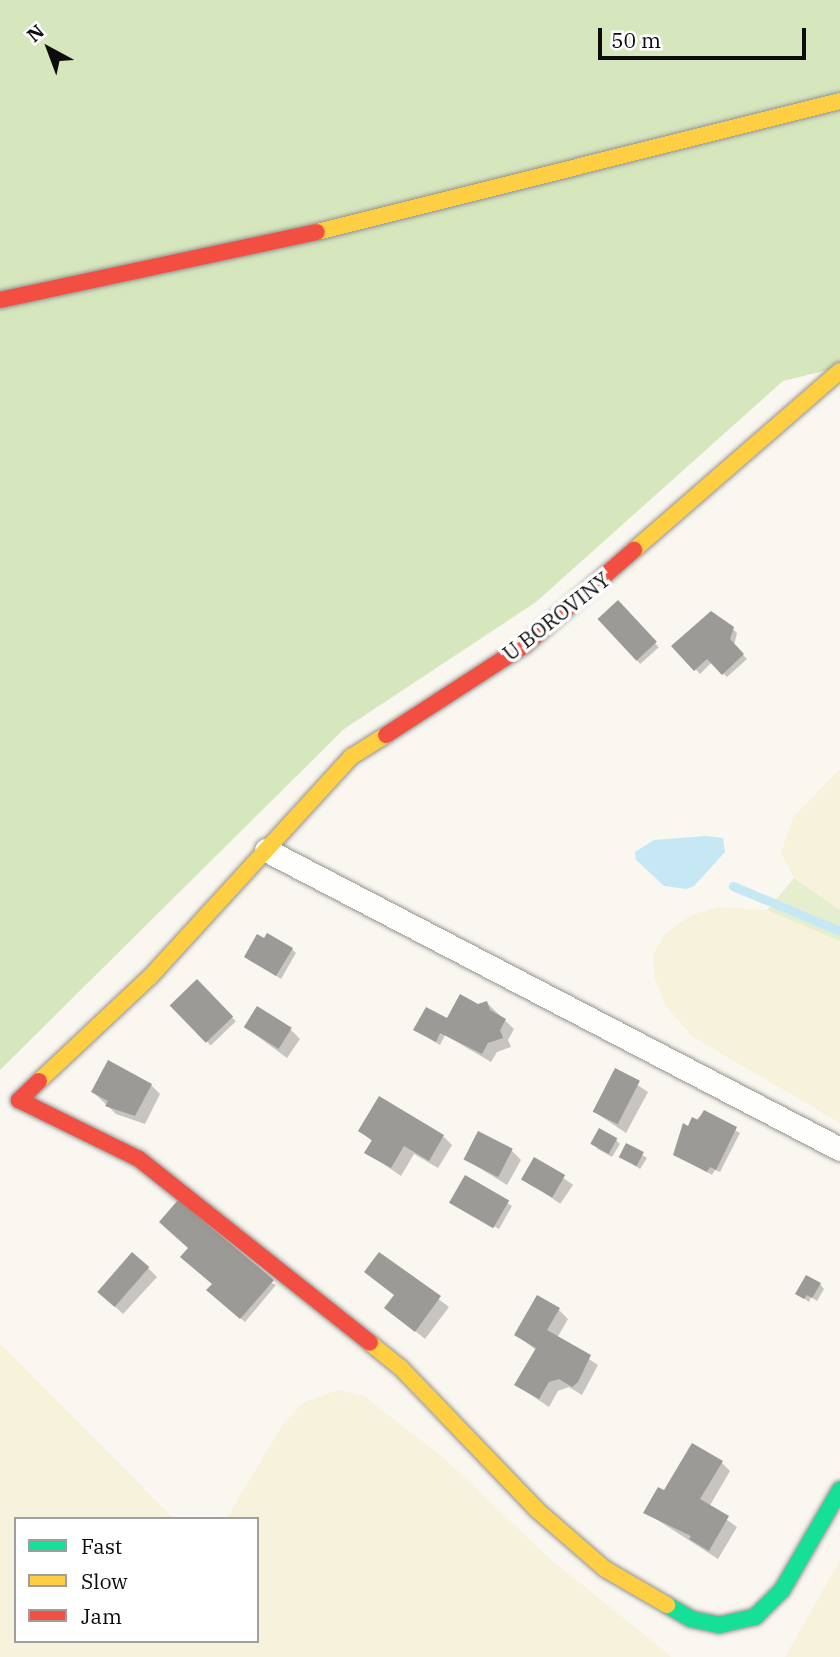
<!DOCTYPE html>
<html>
<head>
<meta charset="utf-8">
<style>
	body { margin:0 }
	#map { position:relative; width:840px; height:1657px; overflow:hidden; background:#faf7f0; font-family:"IBM Plex Serif",serif }
	div>[style] { position:absolute }
	.farmland>* { inset:0; background:#f7f2dc }
	.green>* { inset:0; background:#e5efd0 }
	.forest>* { inset:0; background:#d6e6bd }
	.water>* { inset:0; background:#c6e8f4 }
	.shadow>* { inset:0; background:#0003; transform-origin:0 0 }
	.stream>* { height:9px; margin:-4.5px; padding:0 4.5px; transform-origin:4.5px; border-radius:4.5px; background:#c6e8f4 }
	.building>* { inset:0; background:#9c9a96; transform-origin:0 0 }
	.roads { filter:drop-shadow(0 0 2px #93928f) drop-shadow(0 0 2px #93928f) }
	.street>* { height:23px; margin:-11.5px; padding:0 11.5px; transform-origin:11.5px; border-radius:11.5px; background:#fefefd }
	.fast>* { height:16px; margin:-8px; padding:0 8px; transform-origin:8px; border-radius:8px; background:#16e098 }
	.slow>* { height:16px; margin:-8px; padding:0 8px; transform-origin:8px; border-radius:8px; background:#ffcf43 }
	.jam>* { height:16px; margin:-8px; padding:0 8px; transform-origin:8px; border-radius:8px; background:#f24e42 }
	span { translate:-50% -50%; white-space:nowrap; text-align:center; line-height:1.15; -webkit-text-stroke:7px #fff; paint-order:stroke }
	.street-label { font-size:21px; color:#0c0c0c }
	.legend { position:absolute; left:14px; top:1517px; width:245px; height:126px; box-sizing:border-box; background:#fff; border:2px solid #9e9e9e; margin:0; padding:9px 12px; list-style:none; font-size:21px; color:#0c0c0c }
	.legend li { display:flex; align-items:center; gap:14px; height:35px }
	.legend b { width:35px; border:2px solid #9e9e9e }
	.north { position:absolute; left:14px; top:14px; width:70px; height:70px; -webkit-text-stroke:5px #fff; paint-order:stroke; rotate:319deg; font-size:19px; font-weight:700; line-height:28px; text-align:center; color:#0c0c0c }
	.north::after { content:''; display:block; margin:auto; width:24px; height:32px; background:#0c0c0c; clip-path:polygon(50% 0,100% 100%,50% 72%,0 100%) }
	.scale { position:absolute; left:598px; top:28px; width:208px; height:32px; box-sizing:border-box; border:4px solid #0c0c0c; border-top:0; padding-left:9px; font-size:21px; line-height:24px; white-space:nowrap; color:#0c0c0c; -webkit-text-stroke:5px #fff; paint-order:stroke }
</style>
</head>
<body>
<div id="map">
	<div class="farmland">
		<i style="clip-path:polygon(840px 769px,840px 910px,794px 878px,781px 853px,793px 817px)"></i>
		<i style="clip-path:polygon(718px 907px,767px 910px,840px 941px,840px 1123px,693px 1037px,664px 1004px,655px 979px,653px 954px,665px 934px,691px 915px)"></i>
		<i style="clip-path:polygon(0 1343px,174px 1519px,16px 1519px,16px 1641px,257px 1641px,257px 1519px,226px 1519px,283px 1424px,304px 1402px,338px 1390px,364px 1396px,445px 1459px,548px 1557px,672px 1657px,0 1657px)"></i>
		<i style="clip-path:polygon(840px 1560px,840px 1657px,785px 1657px)"></i>
	</div>
	<div class="green">
		<i style="clip-path:polygon(794px 878px,840px 910px,840px 941px,767px 910px)"></i>
	</div>
	<div class="forest">
		<i style="clip-path:polygon(0 0,840px 0,840px 367px,783px 381px,536px 602px,344px 729px,0 1070px)"></i>
	</div>
	<div class="water">
		<i style="clip-path:polygon(706px 836px,723px 838px,725px 852px,694px 886px,686px 889px,664px 886px,636px 860px,635px 852px,654px 840px)"></i>
	</div>
	<div class="shadow">
		<i style="left:618px;top:602px;width:61px;height:25px;rotate:48deg"></i>
		<i style="clip-path:polygon(732px 628px,737px 633px,734px 645px,747px 659px,727px 677px,712px 662px,700px 674px,674px 646px)"></i>
		<i style="clip-path:polygon(292px 949px,296px 953px,281px 979px,247px 957px)"></i>
		<i style="left:197px;top:981px;width:56px;height:35px;rotate:46deg"></i>
		<i style="clip-path:polygon(487px 1003px,514px 1029px,508px 1040px,511px 1047px,497px 1052px,491px 1062px,445px 1035px,440px 1045px,415px 1030px)"></i>
		<i style="clip-path:polygon(245px 1027px,291px 1030px,300px 1039px,287px 1058px)"></i>
		<i style="clip-path:polygon(615px 1070px,648px 1092px,626px 1133px,593px 1111px)"></i>
		<i style="clip-path:polygon(151px 1085px,160px 1094px,145px 1124px,116px 1114px,93px 1092px)"></i>
		<i style="clip-path:polygon(704px 1112px,740px 1133px,720px 1172px,715px 1170px,712px 1175px,675px 1154px,688px 1128px)"></i>
		<i style="clip-path:polygon(360px 1131px,443px 1136px,452px 1145px,438px 1168px,414px 1154px,401px 1176px,366px 1152px,373px 1142px)"></i>
		<i style="clip-path:polygon(616px 1140px,620px 1144px,612px 1157px,596px 1148px)"></i>
		<i style="left:627px;top:1145px;width:24px;height:13px;rotate:33deg"></i>
		<i style="clip-path:polygon(512px 1151px,521px 1160px,507px 1185px,465px 1159px)"></i>
		<i style="left:535px;top:1159px;width:46px;height:23px;rotate:34deg"></i>
		<i style="clip-path:polygon(466px 1178px,512px 1206px,499px 1229px,457px 1205px)"></i>
		<i style="clip-path:polygon(191px 1248px,276px 1285px,245px 1322px,213px 1294px,214px 1284px)"></i>
		<i style="clip-path:polygon(380px 1255px,449px 1307px,425px 1339px,387px 1308px,396px 1296px,366px 1272px)"></i>
		<i style="clip-path:polygon(148px 1268px,157px 1277px,123px 1314px,109px 1301px)"></i>
		<i style="clip-path:polygon(820px 1284px,824px 1289px,817px 1301px,811px 1297px,809px 1302px,798px 1294px)"></i>
		<i style="clip-path:polygon(559px 1310px,568px 1319px,557px 1338px,598px 1365px,582px 1395px,569px 1387px,558px 1391px,549px 1407px,516px 1385px,536px 1350px,516px 1335px)"></i>
		<i style="clip-path:polygon(721px 1462px,730px 1471px,709px 1507px,737px 1527px,718px 1559px,645px 1512px,665px 1492px)"></i>
	</div>
	<div class="stream">
		<i style="left:733px;top:886px;width:116px;rotate:22.8deg"></i>
	</div>
	<div class="building">
		<i style="left:618px;top:600px;width:57px;height:28px;rotate:47deg"></i>
		<i style="clip-path:polygon(711px 611px,734px 627px,730px 639px,744px 654px,722px 675px,707px 659px,694px 671px,671px 646px)"></i>
		<i style="clip-path:polygon(267px 933px,293px 948px,276px 976px,244px 957px,257px 934px,264px 938px)"></i>
		<i style="left:197px;top:979px;width:52px;height:38px;rotate:46deg"></i>
		<i style="clip-path:polygon(460px 994px,478px 1004px,487px 1001px,490px 1010px,506px 1019px,500px 1030px,503px 1038px,488px 1043px,482px 1054px,440px 1033px,436px 1042px,413px 1030px,426px 1007px,447px 1018px)"></i>
		<i style="left:257px;top:1006px;width:41px;height:25px;rotate:32deg"></i>
		<i style="clip-path:polygon(108px 1060px,152px 1084px,135px 1116px,105px 1106px,108px 1101px,91px 1092px)"></i>
		<i style="left:615px;top:1068px;width:28px;height:49px;rotate:27deg"></i>
		<i style="clip-path:polygon(379px 1096px,444px 1135px,429px 1161px,404px 1146px,391px 1168px,364px 1153px,372px 1140px,358px 1131px)"></i>
		<i style="clip-path:polygon(704px 1110px,737px 1127px,716px 1170px,710px 1167px,707px 1172px,673px 1155px,683px 1123px,688px 1126px,692px 1117px,698px 1120px)"></i>
		<i style="left:599px;top:1128px;width:21px;height:18px;rotate:29deg"></i>
		<i style="left:478px;top:1131px;width:39px;height:32px;rotate:27deg"></i>
		<i style="left:626px;top:1143px;width:20px;height:16px;rotate:27deg"></i>
		<i style="left:534px;top:1157px;width:36px;height:26px;rotate:30deg"></i>
		<i style="left:465px;top:1175px;width:51px;height:32px;rotate:30deg"></i>
		<i style="clip-path:polygon(178px 1200px,274px 1280px,240px 1319px,206px 1290px,212px 1284px,180px 1257px,188px 1248px,159px 1222px)"></i>
		<i style="left:132px;top:1252px;width:23px;height:53px;rotate:41deg"></i>
		<i style="clip-path:polygon(379px 1252px,441px 1296px,415px 1332px,384px 1308px,394px 1295px,364px 1272px)"></i>
		<i style="clip-path:polygon(806px 1275px,821px 1283px,812px 1298px,807px 1295px,804px 1299px,795px 1294px)"></i>
		<i style="clip-path:polygon(537px 1295px,560px 1308px,547px 1330px,591px 1355px,578px 1382px,572px 1387px,559px 1379px,549px 1382px,539px 1399px,514px 1385px,536px 1348px,514px 1335px)"></i>
		<i style="clip-path:polygon(692px 1443px,723px 1461px,700px 1499px,729px 1516px,709px 1551px,689px 1539px,691px 1536px,643px 1513px,658px 1487px,664px 1490px)"></i>
	</div>
	<div class="roads">
		<div class="street">
			<i style="left:266px;top:850px;width:647px;rotate:27.52deg"></i>
		</div>
		<div class="fast">
			<i style="left:667px;top:1605px;width:28px;rotate:30deg"></i>
			<i style="left:691px;top:1619px;width:29px;rotate:12deg"></i>
			<i style="left:719px;top:1625px;width:37px;rotate:-13deg"></i>
			<i style="left:755px;top:1617px;width:38px;rotate:-45deg"></i>
			<i style="left:782px;top:1590px;width:116px;rotate:-59.9deg"></i>
		</div>
		<div class="slow">
			<i style="left:317px;top:232px;width:539px;rotate:-14.06deg"></i>
			<i style="left:634px;top:550px;width:273px;rotate:-41deg"></i>
			<i style="left:39px;top:1081px;width:154px;rotate:-43.2deg"></i>
			<i style="left:151px;top:976px;width:297px;rotate:-47.6deg"></i>
			<i style="left:351px;top:757px;width:41px;rotate:-32.2deg"></i>
			<i style="left:370px;top:1343px;width:38px;rotate:39deg"></i>
			<i style="left:400px;top:1367px;width:198px;rotate:46.2deg"></i>
			<i style="left:537px;top:1510px;width:90px;rotate:40.9deg"></i>
			<i style="left:605px;top:1569px;width:72px;rotate:30.1deg"></i>
		</div>
		<div class="jam">
			<i style="left:0;top:300px;width:324px;rotate:-12.1deg"></i>
			<i style="left:386px;top:735px;width:166px;rotate:-32.9deg"></i>
			<i style="left:525px;top:645px;width:145px;rotate:-41.1deg"></i>
			<i style="left:39px;top:1081px;width:28px;rotate:136deg"></i>
			<i style="left:19px;top:1100px;width:134px;rotate:26.2deg"></i>
			<i style="left:139px;top:1159px;width:295px;rotate:38.5deg"></i>
		</div>
	</div>
	<div class="street-label">
		<span style="left:556px;top:616px;rotate:-38deg">U BOROVINY</span>
	</div>
	<ul class="legend">
	<li><b style="height:9px;background:#16e098"></b>Fast</li>
	<li><b style="height:9px;background:#ffcf43"></b>Slow</li>
	<li><b style="height:9px;background:#f24e42"></b>Jam</li>
	</ul>
	<div class="north">N</div>
	<div class="scale">50 m</div>
</div>
</body>
</html>
